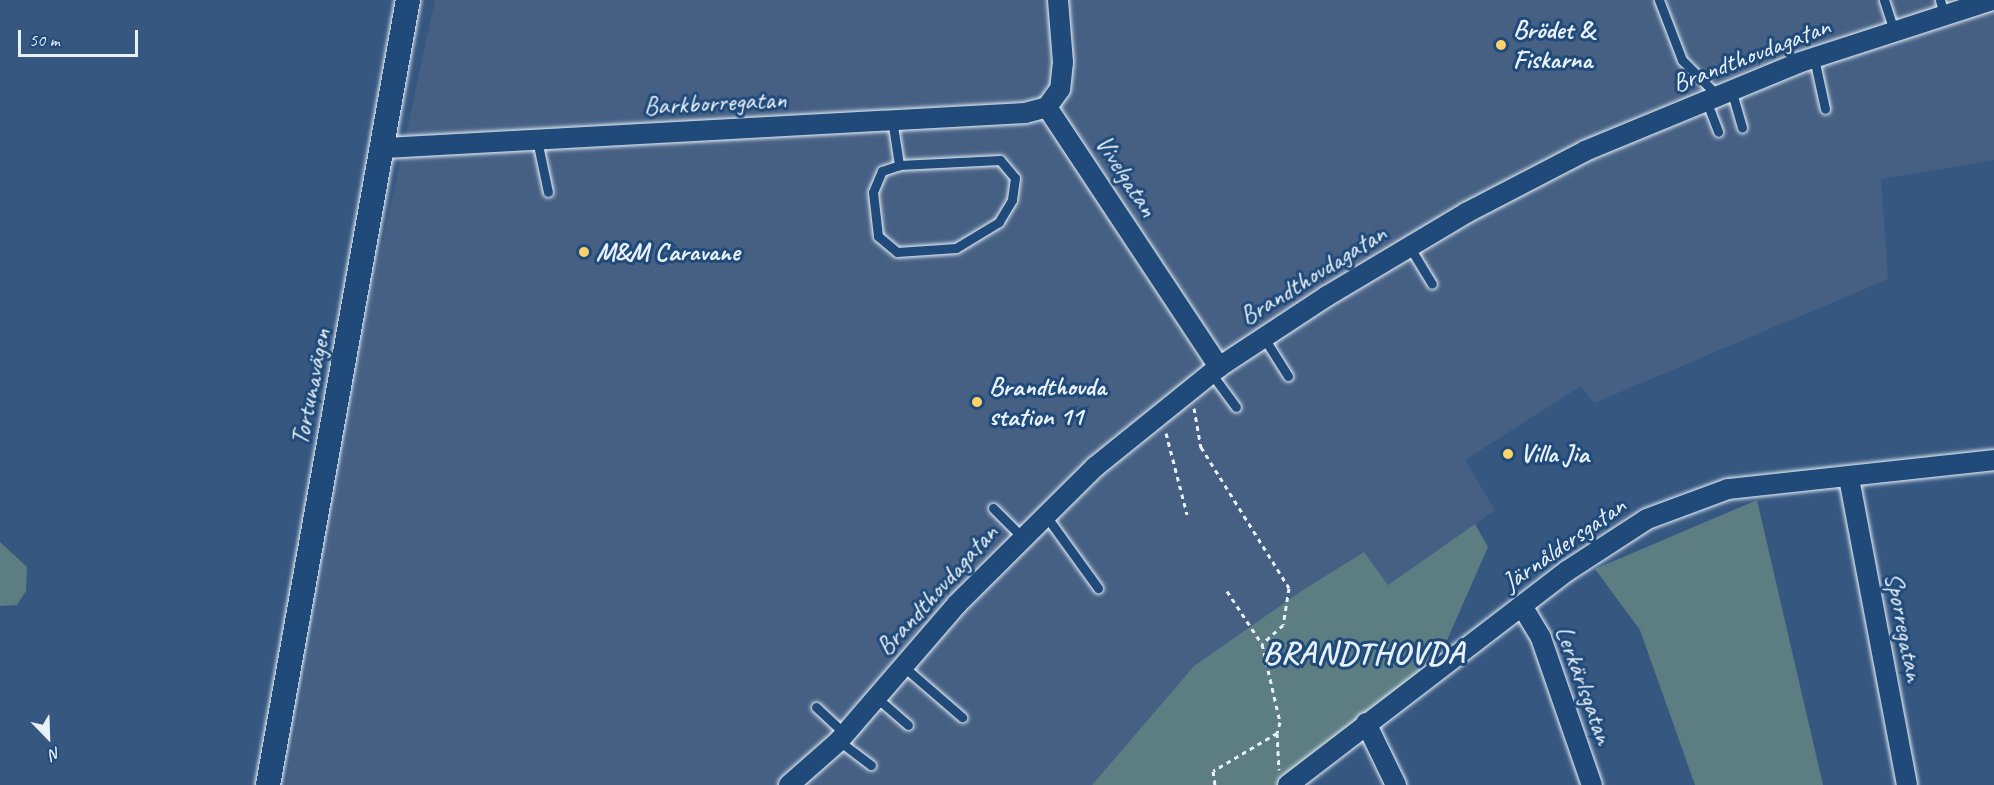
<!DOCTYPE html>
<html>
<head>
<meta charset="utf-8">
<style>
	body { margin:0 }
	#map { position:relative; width:1994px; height:785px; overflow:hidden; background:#365780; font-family:Caveat,sans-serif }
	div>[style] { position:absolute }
	.built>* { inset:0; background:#466084 }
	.green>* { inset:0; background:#5c7d82 }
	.path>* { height:3px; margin-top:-1.5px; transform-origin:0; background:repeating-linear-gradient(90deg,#e8f1f8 0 4.5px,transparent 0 9px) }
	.roads { filter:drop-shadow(0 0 2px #e8f1f8) drop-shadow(0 0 2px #e8f1f8) }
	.service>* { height:9px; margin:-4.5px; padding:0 4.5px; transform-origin:4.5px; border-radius:4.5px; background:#1f4a7a }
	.minor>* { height:20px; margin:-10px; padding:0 10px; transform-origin:10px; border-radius:10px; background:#1f4a7a }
	.tertiary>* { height:24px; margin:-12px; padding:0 12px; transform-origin:12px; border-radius:12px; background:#1f4a7a }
	.dots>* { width:16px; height:16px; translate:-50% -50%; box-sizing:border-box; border:3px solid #1f4a7a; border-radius:50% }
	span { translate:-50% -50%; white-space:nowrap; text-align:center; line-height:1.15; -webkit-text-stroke:6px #1f4a7a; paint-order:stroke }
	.poi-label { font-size:26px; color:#e8f1f8; font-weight:700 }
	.left { translate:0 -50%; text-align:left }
	.street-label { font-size:26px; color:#e8f1f8 }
	.district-label { font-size:32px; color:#e8f1f8; font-weight:700; letter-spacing:1.5px }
	.north { position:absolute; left:18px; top:707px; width:60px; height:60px; -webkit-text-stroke:4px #1f4a7a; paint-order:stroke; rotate:157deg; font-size:16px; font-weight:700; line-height:24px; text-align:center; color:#e8f1f8 }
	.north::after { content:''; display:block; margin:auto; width:21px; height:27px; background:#e8f1f8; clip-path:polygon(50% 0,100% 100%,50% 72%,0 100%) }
	.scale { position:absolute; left:18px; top:30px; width:120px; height:27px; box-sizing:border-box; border:3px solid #e8f1f8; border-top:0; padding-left:8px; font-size:18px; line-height:21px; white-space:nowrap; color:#e8f1f8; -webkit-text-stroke:4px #1f4a7a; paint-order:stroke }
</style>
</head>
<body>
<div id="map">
	<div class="built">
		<i style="clip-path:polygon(435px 0,1994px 0,1994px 160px,1881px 179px,1888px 279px,1594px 403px,1581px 386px,1465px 460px,1495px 510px,1388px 585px,1364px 552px,1303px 590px,1194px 666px,1092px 785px,286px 785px,372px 292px)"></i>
	</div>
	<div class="green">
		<i style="clip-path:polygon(1757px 500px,1823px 785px,1695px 785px,1640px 630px,1595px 569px)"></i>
		<i style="clip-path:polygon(1475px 524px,1488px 547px,1444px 647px,1371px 718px,1287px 785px,1092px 785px,1194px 666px,1303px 590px,1364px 552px,1388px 585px)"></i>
		<i style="clip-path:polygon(0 542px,27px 567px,26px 591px,17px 605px,0 606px)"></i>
	</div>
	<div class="path">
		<i style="left:1194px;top:408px;width:40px;rotate:80deg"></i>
		<i style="left:1201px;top:447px;width:166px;rotate:58deg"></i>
		<i style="left:1289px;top:588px;width:37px;rotate:99deg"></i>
		<i style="left:1283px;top:625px;width:28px;rotate:138deg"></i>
		<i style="left:1262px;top:644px;width:80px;rotate:77deg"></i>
		<i style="left:1280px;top:722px;width:11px;rotate:105deg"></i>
		<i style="left:1277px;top:733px;width:74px;rotate:149.3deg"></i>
		<i style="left:1213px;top:771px;width:14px;rotate:82deg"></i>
		<i style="left:1166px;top:433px;width:84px;rotate:75.5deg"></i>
		<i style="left:1227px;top:591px;width:64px;rotate:56.6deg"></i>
		<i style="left:1277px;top:733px;width:37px;rotate:87deg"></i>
	</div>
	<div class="roads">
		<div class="service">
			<i style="left:1659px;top:0;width:64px;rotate:69deg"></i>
			<i style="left:1682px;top:60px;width:49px;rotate:45deg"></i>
			<i style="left:1884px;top:0;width:33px;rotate:72deg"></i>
			<i style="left:1940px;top:0;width:16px;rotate:75deg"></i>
			<i style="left:1814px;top:58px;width:52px;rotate:77.8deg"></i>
			<i style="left:1731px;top:89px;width:40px;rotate:74deg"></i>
			<i style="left:1706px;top:100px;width:34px;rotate:69deg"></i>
			<i style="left:892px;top:119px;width:47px;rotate:81.3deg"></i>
			<i style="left:899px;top:165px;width:101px;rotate:-2.8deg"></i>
			<i style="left:1000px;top:160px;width:23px;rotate:50deg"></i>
			<i style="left:1015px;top:178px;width:22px;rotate:98deg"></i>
			<i style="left:1012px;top:200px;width:26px;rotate:121deg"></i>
			<i style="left:999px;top:222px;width:50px;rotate:148.8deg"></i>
			<i style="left:956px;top:248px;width:59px;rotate:176.1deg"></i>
			<i style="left:897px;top:252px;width:25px;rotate:-140deg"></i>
			<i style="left:878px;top:236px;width:44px;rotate:-96.5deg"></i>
			<i style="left:873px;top:192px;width:23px;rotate:-67deg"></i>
			<i style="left:882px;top:171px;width:18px;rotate:-19deg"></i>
			<i style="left:537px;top:140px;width:53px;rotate:78.1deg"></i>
			<i style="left:1409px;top:246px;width:44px;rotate:58.8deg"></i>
			<i style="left:1264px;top:338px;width:45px;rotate:57.7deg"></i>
			<i style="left:1211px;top:373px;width:42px;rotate:53.7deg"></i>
			<i style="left:993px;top:508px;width:40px;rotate:45deg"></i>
			<i style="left:1046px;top:516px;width:89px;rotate:54.2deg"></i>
			<i style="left:904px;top:667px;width:77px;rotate:40.8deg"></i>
			<i style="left:877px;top:698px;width:41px;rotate:41.1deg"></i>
			<i style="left:816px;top:707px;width:40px;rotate:43deg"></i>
			<i style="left:839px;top:741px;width:40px;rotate:37deg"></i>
		</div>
		<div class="minor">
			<i style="left:1058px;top:0;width:62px;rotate:85.4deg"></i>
			<i style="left:1063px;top:62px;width:27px;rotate:96deg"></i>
			<i style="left:1060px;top:89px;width:22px;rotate:126deg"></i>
			<i style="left:1047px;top:107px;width:312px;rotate:56.5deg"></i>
			<i style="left:385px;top:148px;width:641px;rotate:-3.13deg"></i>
			<i style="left:1025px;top:113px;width:23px;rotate:-15deg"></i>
			<i style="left:1849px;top:478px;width:312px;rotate:79.3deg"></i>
			<i style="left:1522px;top:606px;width:37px;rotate:59deg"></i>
			<i style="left:1541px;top:638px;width:156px;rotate:70.9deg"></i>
			<i style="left:1366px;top:723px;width:69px;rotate:64.2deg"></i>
			<i style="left:789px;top:785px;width:65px;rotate:-41.3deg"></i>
			<i style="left:838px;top:742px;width:182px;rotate:-49.2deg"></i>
			<i style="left:957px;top:604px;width:194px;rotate:-44.8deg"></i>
			<i style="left:1095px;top:467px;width:159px;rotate:-38.9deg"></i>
			<i style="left:1219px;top:367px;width:129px;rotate:-33.3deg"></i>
			<i style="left:1327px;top:296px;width:162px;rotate:-30.8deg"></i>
			<i style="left:1466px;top:213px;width:134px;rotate:-27.5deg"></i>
			<i style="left:1585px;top:151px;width:230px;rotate:-22.4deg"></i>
			<i style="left:1798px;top:63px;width:204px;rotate:-18deg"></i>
			<i style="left:1288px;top:785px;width:352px;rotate:-37.5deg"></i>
			<i style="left:1567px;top:571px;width:95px;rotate:-33deg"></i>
			<i style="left:1647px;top:519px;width:86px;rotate:-20.3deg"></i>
			<i style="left:1728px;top:489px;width:268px;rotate:-6.2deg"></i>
		</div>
		<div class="tertiary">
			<i style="left:268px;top:785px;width:797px;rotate:-79.89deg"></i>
		</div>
	</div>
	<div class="dots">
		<i style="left:1501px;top:45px;background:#ffd166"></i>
		<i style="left:584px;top:252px;background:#ffd166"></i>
		<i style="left:977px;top:402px;background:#ffd166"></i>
		<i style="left:1508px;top:454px;background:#ffd166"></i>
	</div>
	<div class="poi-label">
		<span class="left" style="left:1513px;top:45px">Brödet &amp;<br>Fiskarna</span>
		<span class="left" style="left:596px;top:252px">M&amp;M Caravane</span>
		<span class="left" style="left:989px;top:402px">Brandthovda<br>station 11</span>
		<span class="left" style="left:1520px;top:454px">Villa Jia</span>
	</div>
	<div class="street-label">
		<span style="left:1751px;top:55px;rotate:-21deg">Brandthovdagatan</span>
		<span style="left:715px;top:103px;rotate:-3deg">Barkborregatan</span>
		<span style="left:1126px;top:176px;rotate:57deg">Vivelgatan</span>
		<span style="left:1313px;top:275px;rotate:-32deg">Brandthovdagatan</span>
		<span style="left:311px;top:387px;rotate:-79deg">Tortunavägen</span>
		<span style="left:1564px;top:544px;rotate:-35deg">Järnåldersgatan</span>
		<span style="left:937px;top:590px;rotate:-48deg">Brandthovdagatan</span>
		<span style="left:1904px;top:627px;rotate:79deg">Sporregatan</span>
		<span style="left:1584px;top:685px;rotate:70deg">Lerkärlsgatan</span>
	</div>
	<div class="district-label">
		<span style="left:1364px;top:653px">BRANDTHOVDA</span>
	</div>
	<div class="north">N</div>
	<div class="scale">50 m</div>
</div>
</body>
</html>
